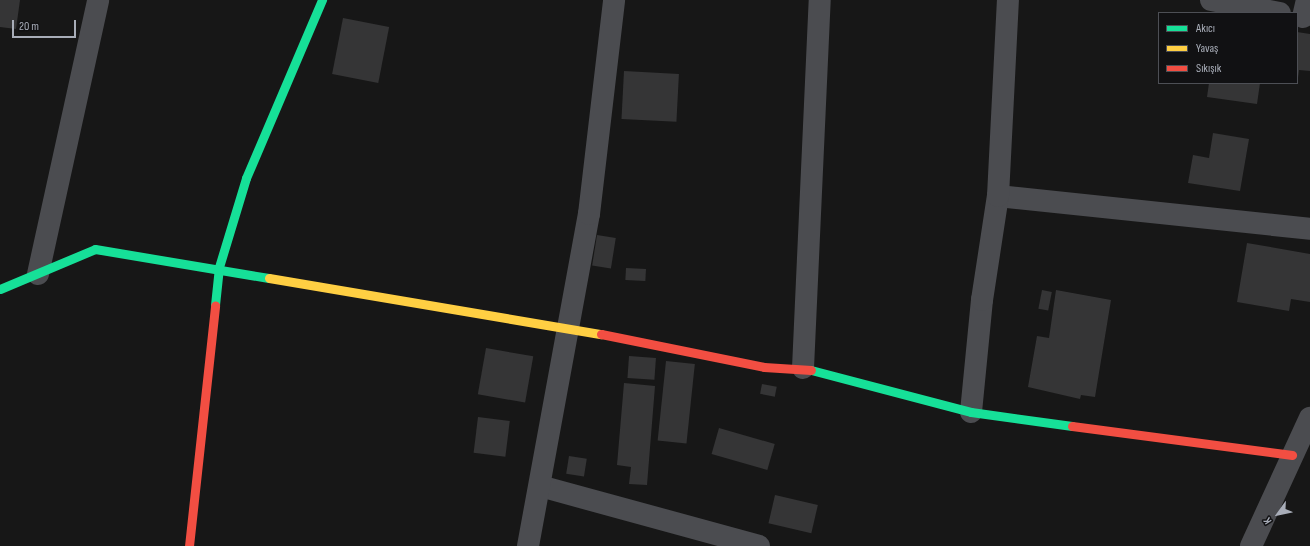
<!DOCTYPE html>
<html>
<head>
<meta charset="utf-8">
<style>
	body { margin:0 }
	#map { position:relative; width:1310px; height:546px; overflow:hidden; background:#171717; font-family:"Sofia Sans Condensed",sans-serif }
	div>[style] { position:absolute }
	.building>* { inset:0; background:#353536; transform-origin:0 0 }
	.street>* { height:22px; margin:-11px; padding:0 11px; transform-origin:11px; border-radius:11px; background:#4b4c50 }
	.fast>* { height:9px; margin:-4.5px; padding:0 4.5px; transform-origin:4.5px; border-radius:4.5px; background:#16e098 }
	.slow>* { height:9px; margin:-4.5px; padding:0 4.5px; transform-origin:4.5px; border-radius:4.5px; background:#ffcf43 }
	.jam>* { height:9px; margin:-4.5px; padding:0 4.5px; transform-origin:4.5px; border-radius:4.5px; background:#f24e42 }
	span { translate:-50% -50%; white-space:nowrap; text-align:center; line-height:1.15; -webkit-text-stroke:4px #111113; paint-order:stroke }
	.legend { position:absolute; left:1158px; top:12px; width:140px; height:72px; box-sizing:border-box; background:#111113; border:1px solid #4d4f55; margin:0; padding:5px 7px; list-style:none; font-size:12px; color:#a8adb8 }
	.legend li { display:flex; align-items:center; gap:8px; height:20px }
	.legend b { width:20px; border:1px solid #4d4f55 }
	.north { position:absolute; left:1258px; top:494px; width:40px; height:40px; -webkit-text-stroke:3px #111113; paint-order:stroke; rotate:237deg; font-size:11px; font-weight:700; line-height:16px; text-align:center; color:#a8adb8 }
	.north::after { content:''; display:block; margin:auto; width:14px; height:18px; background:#a8adb8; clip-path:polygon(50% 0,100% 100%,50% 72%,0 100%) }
	.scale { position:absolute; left:12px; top:20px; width:64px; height:18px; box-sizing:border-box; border:2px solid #a8adb8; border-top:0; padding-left:5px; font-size:12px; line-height:14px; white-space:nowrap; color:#a8adb8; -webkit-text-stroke:3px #111113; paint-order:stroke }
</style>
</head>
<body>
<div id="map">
	<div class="building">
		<i style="clip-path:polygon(0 0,20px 0,16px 29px,0 27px)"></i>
		<i style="left:343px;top:18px;width:47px;height:57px;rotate:11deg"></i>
		<i style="clip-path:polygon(1297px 32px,1310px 34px,1310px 71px,1299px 70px,1298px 78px)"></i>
		<i style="left:624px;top:71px;width:55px;height:48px;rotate:3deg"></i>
		<i style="clip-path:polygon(1209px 83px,1260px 83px,1257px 104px,1207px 97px)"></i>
		<i style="clip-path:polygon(1213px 133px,1249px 139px,1240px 191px,1188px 183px,1193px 155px,1209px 158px)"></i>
		<i style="left:597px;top:235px;width:19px;height:31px;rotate:9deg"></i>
		<i style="clip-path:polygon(1247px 243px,1310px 254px,1310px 302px,1291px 299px,1289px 311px,1237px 302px)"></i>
		<i style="left:626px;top:268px;width:20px;height:12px;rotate:3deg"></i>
		<i style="left:1042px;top:290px;width:10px;height:19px;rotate:11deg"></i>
		<i style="clip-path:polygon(1056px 290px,1111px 300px,1095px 397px,1081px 395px,1080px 399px,1028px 387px,1037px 336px,1049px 338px)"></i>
		<i style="left:486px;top:348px;width:48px;height:47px;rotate:10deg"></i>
		<i style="left:629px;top:356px;width:27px;height:22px;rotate:4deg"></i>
		<i style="left:666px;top:361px;width:29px;height:80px;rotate:6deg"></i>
		<i style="clip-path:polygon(624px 383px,655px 386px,647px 485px,629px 484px,631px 467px,617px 465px)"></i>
		<i style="left:762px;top:384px;width:15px;height:10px;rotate:11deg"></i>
		<i style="left:478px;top:417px;width:32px;height:36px;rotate:7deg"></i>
		<i style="left:719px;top:428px;width:58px;height:27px;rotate:16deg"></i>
		<i style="left:569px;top:456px;width:18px;height:18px;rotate:9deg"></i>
		<i style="left:775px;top:495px;width:44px;height:29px;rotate:13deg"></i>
	</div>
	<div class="street">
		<i style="left:1211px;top:0;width:70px;rotate:10.7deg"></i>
		<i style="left:1303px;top:17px;width:17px;rotate:-77deg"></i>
		<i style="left:998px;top:196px;width:314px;rotate:6deg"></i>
		<i style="left:38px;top:274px;width:280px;rotate:-77.6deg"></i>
		<i style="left:803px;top:368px;width:368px;rotate:-87.4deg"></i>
		<i style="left:971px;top:412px;width:113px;rotate:-84.4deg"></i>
		<i style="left:982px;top:300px;width:105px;rotate:-81.3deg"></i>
		<i style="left:998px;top:196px;width:196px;rotate:-87.1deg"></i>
		<i style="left:540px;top:486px;width:227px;rotate:15.3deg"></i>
		<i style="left:528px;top:546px;width:338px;rotate:-79.6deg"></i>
		<i style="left:589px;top:214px;width:215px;rotate:-83.3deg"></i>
		<i style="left:1251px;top:546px;width:141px;rotate:-65.3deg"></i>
	</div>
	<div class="fast">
		<i style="left:0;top:289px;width:103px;rotate:-22.8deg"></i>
		<i style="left:95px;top:249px;width:176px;rotate:9.5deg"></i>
		<i style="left:215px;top:305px;width:38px;rotate:-84deg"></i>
		<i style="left:219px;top:267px;width:93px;rotate:-73.1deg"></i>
		<i style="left:246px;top:178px;width:194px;rotate:-66.9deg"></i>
		<i style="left:811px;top:370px;width:165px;rotate:14.7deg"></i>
		<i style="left:971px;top:412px;width:102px;rotate:7.9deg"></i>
	</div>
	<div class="slow">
		<i style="left:269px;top:278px;width:337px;rotate:9.6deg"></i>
	</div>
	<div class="jam">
		<i style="left:601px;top:334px;width:166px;rotate:11.4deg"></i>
		<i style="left:764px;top:367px;width:47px;rotate:3.7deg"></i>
		<i style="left:1072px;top:426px;width:222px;rotate:7.5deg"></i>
		<i style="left:189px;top:546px;width:242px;rotate:-83.8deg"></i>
	</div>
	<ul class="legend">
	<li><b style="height:5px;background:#16e098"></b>Akıcı</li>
	<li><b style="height:5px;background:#ffcf43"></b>Yavaş</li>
	<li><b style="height:5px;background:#f24e42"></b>Sıkışık</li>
	</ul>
	<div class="north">K</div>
	<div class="scale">20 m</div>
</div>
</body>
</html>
